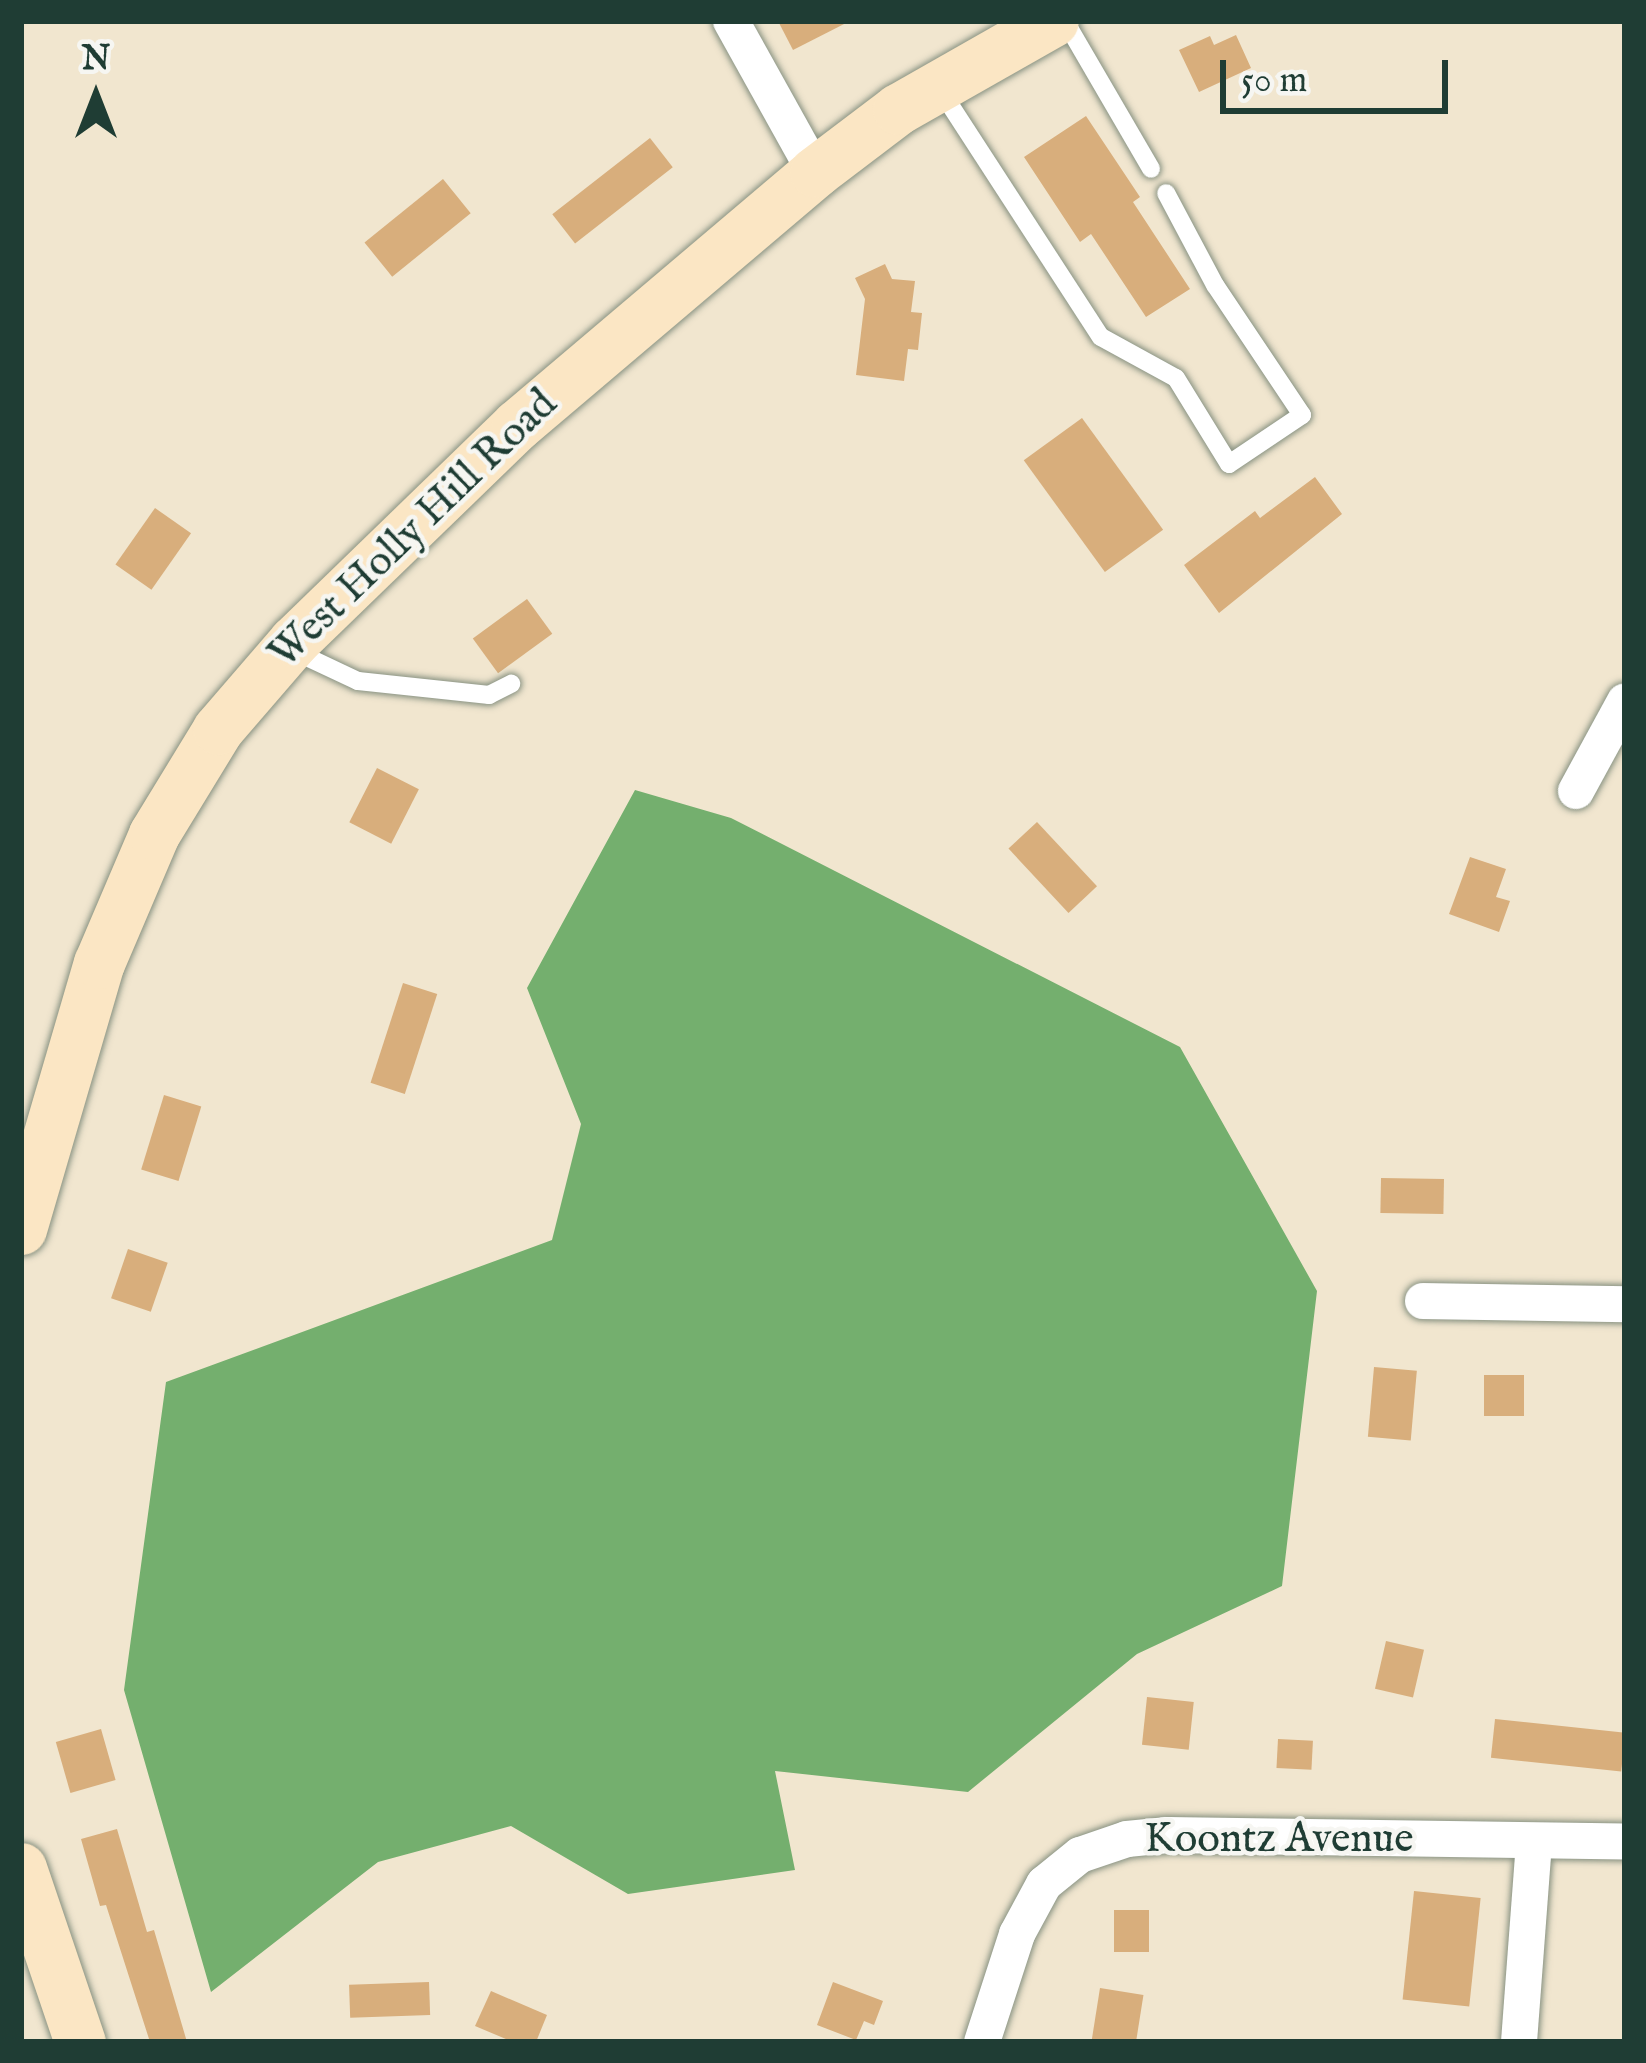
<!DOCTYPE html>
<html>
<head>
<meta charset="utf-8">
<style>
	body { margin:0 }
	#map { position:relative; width:1646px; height:2063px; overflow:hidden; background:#f1e6cf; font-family:"IM FELL English",serif }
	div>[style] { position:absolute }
	.forest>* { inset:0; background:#74af6e }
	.building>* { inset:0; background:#d8ae7c; transform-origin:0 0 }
	.roads { filter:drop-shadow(0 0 3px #889282) drop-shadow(0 0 3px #889282) }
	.lane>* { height:18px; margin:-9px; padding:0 9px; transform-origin:9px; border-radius:9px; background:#fff }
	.street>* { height:36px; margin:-18px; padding:0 18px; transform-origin:18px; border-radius:18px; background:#fff }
	.secondary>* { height:51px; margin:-25.5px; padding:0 25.5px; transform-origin:25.5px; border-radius:25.5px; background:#fbe6c4 }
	span { translate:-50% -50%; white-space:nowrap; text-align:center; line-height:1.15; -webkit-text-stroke:9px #f6f6f2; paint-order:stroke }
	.street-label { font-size:42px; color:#1f3d34 }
	.frame { position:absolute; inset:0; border:24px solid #1f3d34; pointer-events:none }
	.north { position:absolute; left:36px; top:36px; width:120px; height:120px; -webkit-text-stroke:9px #f6f6f2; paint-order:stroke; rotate:0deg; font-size:33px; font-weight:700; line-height:48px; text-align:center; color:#1f3d34 }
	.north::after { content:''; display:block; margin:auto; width:42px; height:54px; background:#1f3d34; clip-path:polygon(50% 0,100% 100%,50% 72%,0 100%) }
	.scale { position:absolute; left:1220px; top:60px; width:228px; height:54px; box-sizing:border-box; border:6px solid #1f3d34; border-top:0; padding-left:15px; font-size:36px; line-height:42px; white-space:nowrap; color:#1f3d34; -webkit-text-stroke:9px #f6f6f2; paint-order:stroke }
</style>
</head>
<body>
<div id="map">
	<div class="forest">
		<i style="clip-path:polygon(635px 790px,731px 818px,1180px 1047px,1317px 1291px,1282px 1586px,1137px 1654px,968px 1792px,775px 1771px,795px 1870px,628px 1894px,511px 1826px,378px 1862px,211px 1992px,124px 1690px,166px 1382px,552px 1240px,581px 1124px,527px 988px)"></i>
	</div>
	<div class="building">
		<i style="clip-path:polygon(778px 21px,850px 21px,793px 50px)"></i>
		<i style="clip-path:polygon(1236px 35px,1251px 68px,1199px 92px,1179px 50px,1210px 36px,1214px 45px)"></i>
		<i style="clip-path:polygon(1086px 116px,1140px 197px,1133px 202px,1190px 289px,1146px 317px,1091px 234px,1080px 242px,1024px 157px)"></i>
		<i style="left:650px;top:138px;width:37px;height:124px;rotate:52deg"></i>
		<i style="left:443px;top:179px;width:44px;height:101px;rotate:51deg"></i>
		<i style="clip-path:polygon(885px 264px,892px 279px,915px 281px,911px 312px,922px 313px,918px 350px,908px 349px,904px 381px,856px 375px,865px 299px,855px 278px)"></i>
		<i style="left:1082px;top:418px;width:138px;height:72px;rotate:54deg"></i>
		<i style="clip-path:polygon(1315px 477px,1342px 514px,1219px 613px,1184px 565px,1255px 511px,1260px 518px)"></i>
		<i style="left:155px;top:508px;width:44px;height:69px;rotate:35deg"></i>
		<i style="left:527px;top:599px;width:43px;height:67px;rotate:54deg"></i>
		<i style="left:377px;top:768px;width:47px;height:61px;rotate:27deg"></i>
		<i style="left:1037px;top:822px;width:88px;height:39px;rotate:47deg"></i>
		<i style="clip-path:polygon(1470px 857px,1506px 869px,1496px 897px,1510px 901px,1499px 932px,1449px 914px)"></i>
		<i style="left:403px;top:983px;width:36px;height:105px;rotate:18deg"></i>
		<i style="left:164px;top:1095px;width:39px;height:78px;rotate:17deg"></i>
		<i style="left:1381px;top:1178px;width:63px;height:35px;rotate:1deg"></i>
		<i style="left:128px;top:1249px;width:42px;height:52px;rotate:19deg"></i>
		<i style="left:1374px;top:1367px;width:43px;height:70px;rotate:5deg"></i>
		<i style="left:1484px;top:1375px;width:40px;height:41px"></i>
		<i style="left:1386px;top:1641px;width:39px;height:49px;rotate:13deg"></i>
		<i style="left:1147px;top:1697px;width:47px;height:48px;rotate:6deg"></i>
		<i style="left:1495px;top:1719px;width:131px;height:39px;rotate:6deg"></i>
		<i style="left:101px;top:1729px;width:53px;height:47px;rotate:74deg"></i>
		<i style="left:1278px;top:1739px;width:35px;height:29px;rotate:3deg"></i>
		<i style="clip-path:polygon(117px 1829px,147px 1932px,154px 1930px,187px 2042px,150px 2042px,106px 1905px,100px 1906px,81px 1839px)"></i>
		<i style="left:1414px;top:1891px;width:67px;height:109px;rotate:6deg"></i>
		<i style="left:1114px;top:1910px;width:35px;height:42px"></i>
		<i style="left:429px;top:1982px;width:33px;height:80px;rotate:88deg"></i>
		<i style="clip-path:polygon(833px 1982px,883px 2001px,874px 2025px,864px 2021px,856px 2040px,817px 2025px)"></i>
		<i style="left:1100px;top:1988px;width:44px;height:55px;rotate:9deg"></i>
		<i style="clip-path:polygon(491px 1991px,547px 2015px,536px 2042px,513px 2042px,475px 2026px)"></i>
	</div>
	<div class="roads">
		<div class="lane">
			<i style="left:1065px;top:21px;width:171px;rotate:59.8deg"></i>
			<i style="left:941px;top:91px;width:293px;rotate:57deg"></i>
			<i style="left:1101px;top:337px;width:85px;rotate:28.7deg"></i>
			<i style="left:1176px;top:378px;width:101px;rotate:58.4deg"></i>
			<i style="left:1229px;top:464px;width:88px;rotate:-33.9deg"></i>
			<i style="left:1302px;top:415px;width:156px;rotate:-123.8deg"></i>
			<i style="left:1215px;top:285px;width:104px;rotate:-118deg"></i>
			<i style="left:292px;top:650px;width:73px;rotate:25.2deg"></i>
			<i style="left:358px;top:681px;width:132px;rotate:6.1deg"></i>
			<i style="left:489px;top:695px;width:25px;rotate:-27deg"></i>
		</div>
		<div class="street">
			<i style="left:731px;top:21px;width:173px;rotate:60.9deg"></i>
			<i style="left:1576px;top:791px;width:102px;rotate:-61.4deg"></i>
			<i style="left:1423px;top:1301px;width:202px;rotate:0.9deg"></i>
			<i style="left:982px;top:2042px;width:114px;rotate:-72deg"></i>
			<i style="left:1017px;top:1934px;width:57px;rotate:-61.6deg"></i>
			<i style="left:1044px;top:1884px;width:46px;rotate:-38.9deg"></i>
			<i style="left:1080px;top:1855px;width:50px;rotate:-18.8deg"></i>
			<i style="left:1127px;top:1839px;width:41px;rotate:-5.6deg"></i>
			<i style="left:1168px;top:1835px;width:457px;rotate:0.8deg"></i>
			<i style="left:1519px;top:2042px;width:201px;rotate:-85.7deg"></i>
		</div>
		<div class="secondary">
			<i style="left:21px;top:1229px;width:277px;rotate:-73.7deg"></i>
			<i style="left:99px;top:963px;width:140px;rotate:-66.9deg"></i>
			<i style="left:154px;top:834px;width:123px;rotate:-58.6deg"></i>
			<i style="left:218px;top:729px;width:116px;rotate:-49.2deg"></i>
			<i style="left:294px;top:641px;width:310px;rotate:-44.1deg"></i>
			<i style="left:517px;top:425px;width:391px;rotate:-40.3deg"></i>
			<i style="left:815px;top:172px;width:104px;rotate:-37.2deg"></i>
			<i style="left:898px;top:109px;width:178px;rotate:-29.6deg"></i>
			<i style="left:21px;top:1868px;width:184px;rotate:71.3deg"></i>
		</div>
	</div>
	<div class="street-label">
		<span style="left:414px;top:530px;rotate:-44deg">West Holly Hill Road</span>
		<span style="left:1279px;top:1840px">Koontz Avenue</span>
	</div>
	<div class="frame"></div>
	<div class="north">N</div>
	<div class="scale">50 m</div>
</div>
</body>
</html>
